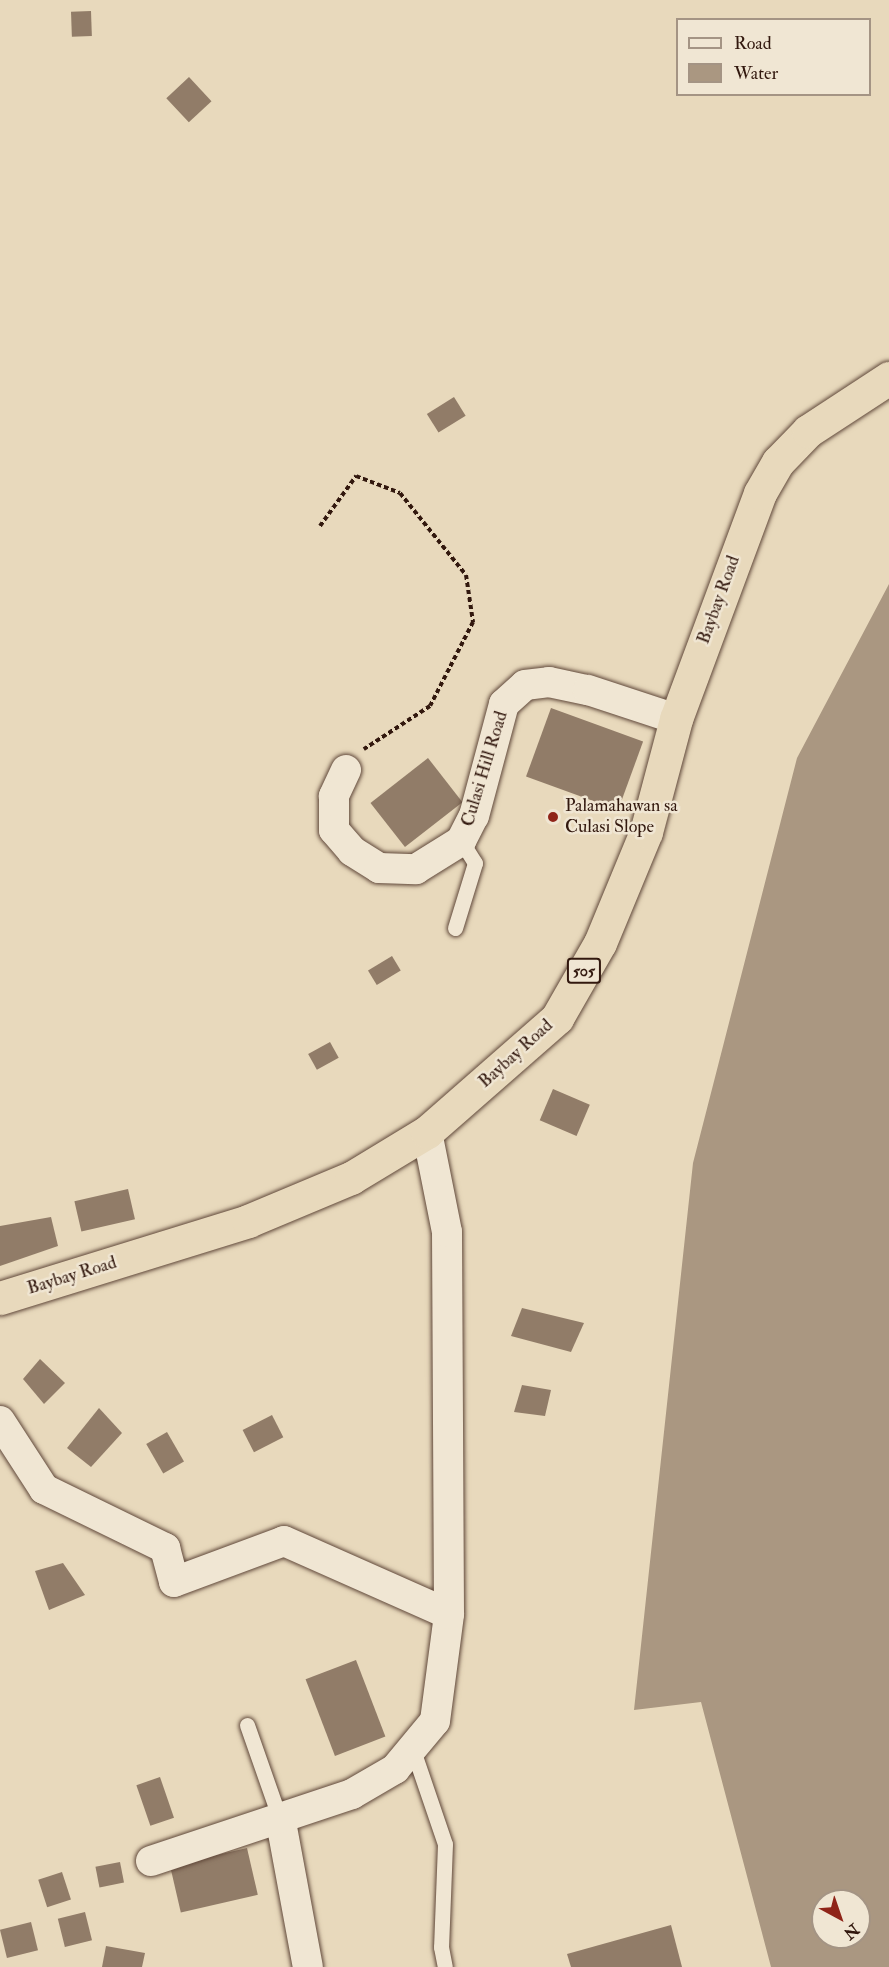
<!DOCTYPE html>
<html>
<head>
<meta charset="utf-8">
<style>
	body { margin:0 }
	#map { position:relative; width:889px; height:1967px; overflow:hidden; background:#e8d9bc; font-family:"IM FELL Double Pica",serif }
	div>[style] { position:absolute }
	.water>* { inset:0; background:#aa9781 }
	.building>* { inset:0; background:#917c68; transform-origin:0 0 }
	.path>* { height:4px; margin-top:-2px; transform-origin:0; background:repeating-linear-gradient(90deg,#32180e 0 4.5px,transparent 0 7.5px) }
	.roads { filter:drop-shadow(0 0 2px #60483a) drop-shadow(0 0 2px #60483a) }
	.service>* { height:15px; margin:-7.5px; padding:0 7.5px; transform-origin:7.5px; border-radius:7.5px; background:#f0e6d3 }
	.minor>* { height:30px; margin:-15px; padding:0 15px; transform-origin:15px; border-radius:15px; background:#f0e6d3 }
	.trunk>* { height:33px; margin:-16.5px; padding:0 16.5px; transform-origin:16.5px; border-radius:16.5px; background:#e8d9bc }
	.dots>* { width:16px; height:16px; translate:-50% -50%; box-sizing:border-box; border:3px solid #f0e6d3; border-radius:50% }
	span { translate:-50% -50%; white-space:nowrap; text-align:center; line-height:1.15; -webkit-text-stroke:5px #f0e6d3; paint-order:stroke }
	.shield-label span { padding:2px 4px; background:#f0e6d3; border:2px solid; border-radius:4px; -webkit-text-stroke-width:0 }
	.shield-label { font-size:16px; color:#32180e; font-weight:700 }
	.street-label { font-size:18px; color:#32180e }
	.poi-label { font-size:18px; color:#32180e }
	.left { translate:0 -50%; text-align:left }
	.legend { position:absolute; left:676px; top:18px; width:195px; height:78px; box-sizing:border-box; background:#f0e6d3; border:2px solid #a49484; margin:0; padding:8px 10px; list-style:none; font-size:18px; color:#32180e }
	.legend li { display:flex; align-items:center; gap:12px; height:30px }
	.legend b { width:30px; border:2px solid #a49484 }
	.north { position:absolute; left:811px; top:1889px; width:60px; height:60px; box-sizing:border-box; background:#f0e6d3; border:2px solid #a49484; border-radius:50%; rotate:140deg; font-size:16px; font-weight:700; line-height:24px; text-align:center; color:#32180e }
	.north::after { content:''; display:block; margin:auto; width:21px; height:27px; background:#8f2418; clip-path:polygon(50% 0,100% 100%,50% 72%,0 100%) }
</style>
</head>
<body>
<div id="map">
	<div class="water">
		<i style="clip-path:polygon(evenodd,889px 584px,889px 1967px,771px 1967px,701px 1702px,634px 1710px,693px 1163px,797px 758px,889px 584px,823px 1901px,859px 1901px,859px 1937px,823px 1937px,823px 1901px)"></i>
	</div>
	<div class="building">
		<i style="left:91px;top:11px;width:25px;height:20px;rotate:88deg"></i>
		<i style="left:189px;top:77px;width:33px;height:31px;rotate:47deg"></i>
		<i style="left:454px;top:397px;width:22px;height:32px;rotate:58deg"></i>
		<i style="left:551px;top:708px;width:98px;height:73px;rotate:20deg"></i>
		<i style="left:428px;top:758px;width:56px;height:73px;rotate:52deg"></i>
		<i style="left:392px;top:956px;width:17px;height:28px;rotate:59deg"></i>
		<i style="left:330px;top:1042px;width:18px;height:25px;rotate:61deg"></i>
		<i style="left:553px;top:1089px;width:40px;height:34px;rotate:23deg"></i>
		<i style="left:128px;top:1189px;width:31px;height:55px;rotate:77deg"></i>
		<i style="clip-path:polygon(51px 1217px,58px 1246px,0 1266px,0 1226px)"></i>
		<i style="clip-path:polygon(522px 1308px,584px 1323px,571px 1352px,511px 1336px)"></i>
		<i style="clip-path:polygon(40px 1359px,65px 1383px,44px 1404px,23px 1379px)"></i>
		<i style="clip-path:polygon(522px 1385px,551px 1390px,545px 1416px,514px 1412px)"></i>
		<i style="clip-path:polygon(99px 1408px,122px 1433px,91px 1467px,67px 1448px)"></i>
		<i style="left:272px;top:1415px;width:25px;height:33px;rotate:63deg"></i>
		<i style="left:167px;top:1432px;width:34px;height:24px;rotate:60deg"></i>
		<i style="clip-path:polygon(63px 1563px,85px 1595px,49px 1610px,35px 1571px)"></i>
		<i style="left:356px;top:1660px;width:82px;height:54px;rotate:69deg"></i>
		<i style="left:160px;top:1777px;width:43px;height:25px;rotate:71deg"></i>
		<i style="left:247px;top:1848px;width:48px;height:79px;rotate:77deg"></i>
		<i style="left:120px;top:1862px;width:21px;height:25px;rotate:79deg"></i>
		<i style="left:62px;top:1872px;width:29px;height:25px;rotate:72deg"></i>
		<i style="left:85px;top:1912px;width:29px;height:28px;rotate:76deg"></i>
		<i style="left:31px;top:1922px;width:29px;height:32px;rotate:76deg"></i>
		<i style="clip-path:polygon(671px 1925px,682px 1967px,571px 1967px,567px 1954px)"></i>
		<i style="clip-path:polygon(106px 1946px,145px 1953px,142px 1967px,102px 1967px)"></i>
	</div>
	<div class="path">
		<i style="left:320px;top:526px;width:62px;rotate:-54.2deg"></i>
		<i style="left:356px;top:476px;width:47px;rotate:21.1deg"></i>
		<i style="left:400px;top:493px;width:105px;rotate:51.2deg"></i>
		<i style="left:466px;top:575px;width:48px;rotate:81.5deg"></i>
		<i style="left:473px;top:622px;width:94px;rotate:117.1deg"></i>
		<i style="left:430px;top:706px;width:79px;rotate:146.9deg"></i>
	</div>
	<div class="roads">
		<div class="service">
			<i style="left:455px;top:928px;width:68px;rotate:-72.9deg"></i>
			<i style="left:475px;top:863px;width:26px;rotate:-122deg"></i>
			<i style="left:247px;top:1725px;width:103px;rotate:70.7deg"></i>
			<i style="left:414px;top:1753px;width:96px;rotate:71.2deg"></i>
			<i style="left:445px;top:1844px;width:103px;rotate:92.2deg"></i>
			<i style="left:441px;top:1947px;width:20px;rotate:79deg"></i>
		</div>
		<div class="minor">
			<i style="left:346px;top:770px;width:29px;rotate:115deg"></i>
			<i style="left:334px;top:796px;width:34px;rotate:90deg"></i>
			<i style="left:334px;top:830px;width:28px;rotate:49deg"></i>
			<i style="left:352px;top:851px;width:32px;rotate:32deg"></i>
			<i style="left:379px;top:868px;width:37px;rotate:2deg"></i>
			<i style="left:416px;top:869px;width:53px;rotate:-31.9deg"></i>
			<i style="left:461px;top:841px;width:28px;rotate:-63deg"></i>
			<i style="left:474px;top:816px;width:116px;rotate:-75deg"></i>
			<i style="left:504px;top:704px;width:28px;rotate:-42deg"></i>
			<i style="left:525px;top:685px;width:24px;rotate:-7deg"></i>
			<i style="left:549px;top:682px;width:40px;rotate:12deg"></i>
			<i style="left:588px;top:690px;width:93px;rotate:18.2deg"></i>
			<i style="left:0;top:1421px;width:81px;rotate:57.1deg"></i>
			<i style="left:44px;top:1489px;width:135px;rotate:26deg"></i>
			<i style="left:165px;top:1548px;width:35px;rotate:75deg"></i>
			<i style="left:174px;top:1582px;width:117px;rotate:-20.4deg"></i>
			<i style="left:284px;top:1541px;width:180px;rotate:23.9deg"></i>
			<i style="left:281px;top:1822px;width:147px;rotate:79.5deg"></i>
			<i style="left:151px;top:1861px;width:212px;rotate:-18.4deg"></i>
			<i style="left:352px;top:1794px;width:50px;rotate:-30.2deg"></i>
			<i style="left:395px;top:1769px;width:62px;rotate:-50.2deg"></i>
			<i style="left:435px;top:1721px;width:108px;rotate:-82.5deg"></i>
			<i style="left:449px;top:1614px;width:382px;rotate:-90.3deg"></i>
			<i style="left:447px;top:1232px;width:102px;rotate:-101.3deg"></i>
		</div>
		<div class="trunk">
			<i style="left:0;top:1298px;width:260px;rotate:-17.2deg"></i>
			<i style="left:248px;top:1221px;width:112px;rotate:-22.7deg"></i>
			<i style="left:351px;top:1178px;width:89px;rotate:-31.2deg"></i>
			<i style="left:427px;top:1132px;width:173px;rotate:-41.2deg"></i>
			<i style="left:557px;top:1018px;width:86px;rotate:-60.2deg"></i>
			<i style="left:600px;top:943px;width:120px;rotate:-67.5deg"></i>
			<i style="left:646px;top:832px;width:117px;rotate:-75.1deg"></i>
			<i style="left:676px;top:719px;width:241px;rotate:-69.6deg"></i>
			<i style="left:760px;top:493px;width:36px;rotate:-60deg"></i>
			<i style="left:778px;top:462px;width:43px;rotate:-45.9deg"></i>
			<i style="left:808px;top:431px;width:97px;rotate:-33.2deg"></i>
		</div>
	</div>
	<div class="dots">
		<i style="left:553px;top:817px;background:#8f2418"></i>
	</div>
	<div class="shield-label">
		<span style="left:584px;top:971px">505</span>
	</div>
	<div class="street-label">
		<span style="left:719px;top:600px;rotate:-70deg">Baybay Road</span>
		<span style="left:485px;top:769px;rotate:-73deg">Culasi Hill Road</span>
		<span style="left:516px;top:1054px;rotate:-42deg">Baybay Road</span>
		<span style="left:72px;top:1276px;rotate:-17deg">Baybay Road</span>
	</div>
	<div class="poi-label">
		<span class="left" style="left:565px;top:817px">Palamahawan sa<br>Culasi Slope</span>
	</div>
	<ul class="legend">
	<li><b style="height:8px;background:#f0e6d3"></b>Road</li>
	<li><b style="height:16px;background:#aa9781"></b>Water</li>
	</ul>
	<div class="north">N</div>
</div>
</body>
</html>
